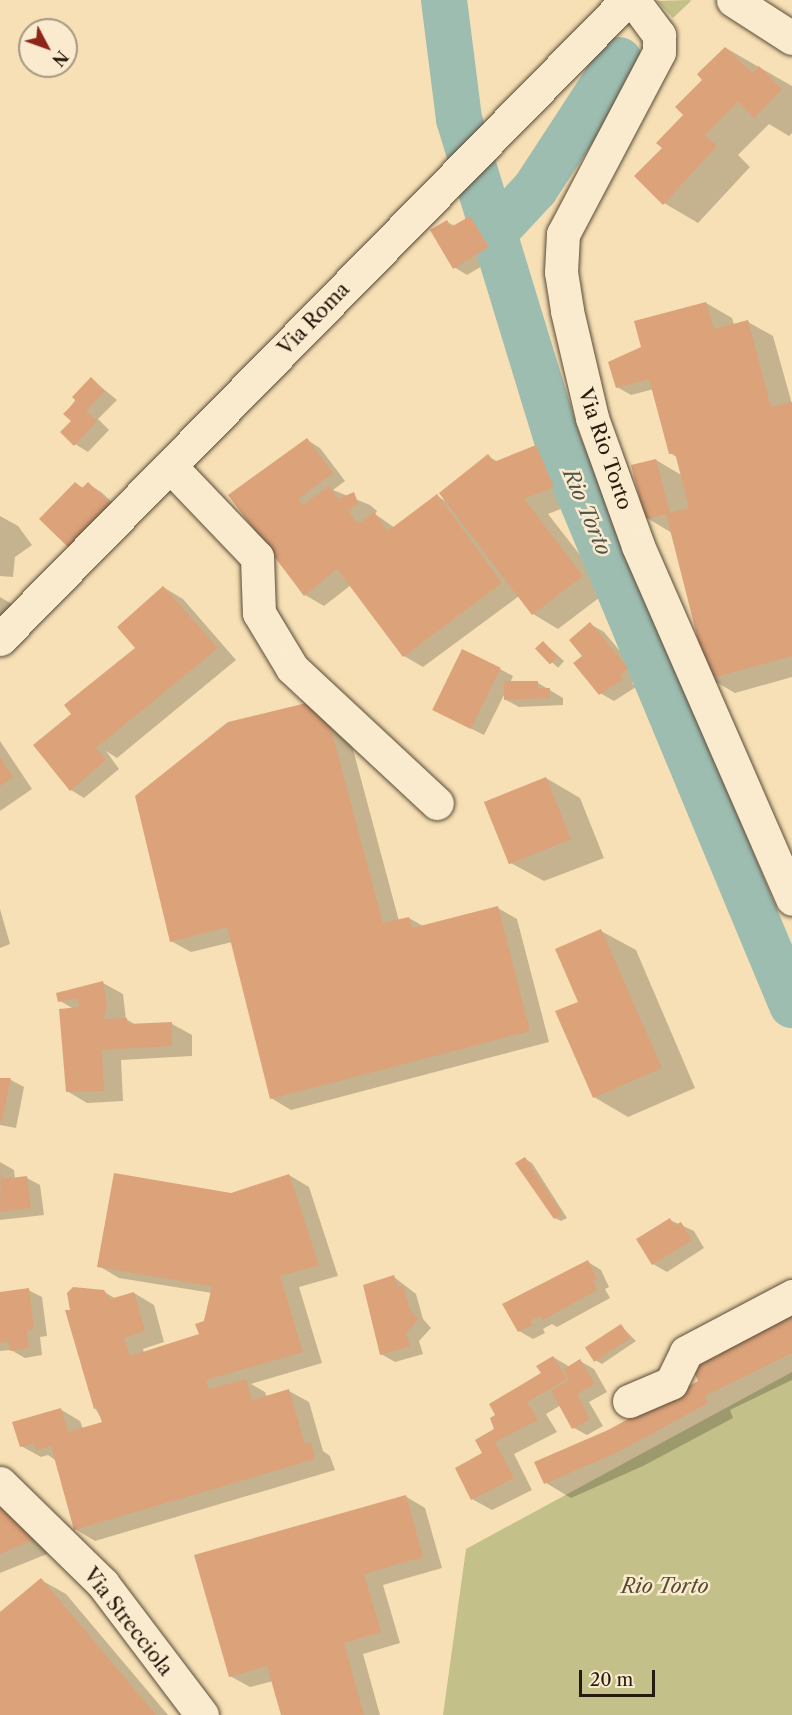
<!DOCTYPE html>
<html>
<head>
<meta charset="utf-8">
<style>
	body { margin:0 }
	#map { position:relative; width:792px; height:1715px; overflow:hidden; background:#f7e0b5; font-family:"Libre Caslon Text",serif }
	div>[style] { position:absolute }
	.green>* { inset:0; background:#c3c189 }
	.shadow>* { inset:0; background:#0003; transform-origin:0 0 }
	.river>* { height:46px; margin:-23px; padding:0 23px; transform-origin:23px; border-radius:23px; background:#9dbdb1 }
	.building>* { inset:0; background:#dca27a; transform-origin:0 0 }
	.roads { filter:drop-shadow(0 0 2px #5b4c38) drop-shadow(0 0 2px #5b4c38) }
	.minor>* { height:33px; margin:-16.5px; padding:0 16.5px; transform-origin:16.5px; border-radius:16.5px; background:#faebcf }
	span { translate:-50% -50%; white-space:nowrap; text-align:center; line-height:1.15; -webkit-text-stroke:5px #faebcf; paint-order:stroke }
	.street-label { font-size:20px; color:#271a0e }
	.park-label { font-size:20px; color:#564c33; font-style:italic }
	.water-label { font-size:21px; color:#505347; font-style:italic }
	.north { position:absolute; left:18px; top:18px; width:60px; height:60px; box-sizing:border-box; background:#faebcf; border:2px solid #a69782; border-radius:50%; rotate:131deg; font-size:16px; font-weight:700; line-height:24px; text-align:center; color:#271a0e }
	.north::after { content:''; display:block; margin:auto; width:21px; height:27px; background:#8f2418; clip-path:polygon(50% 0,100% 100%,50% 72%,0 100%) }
	.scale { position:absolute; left:579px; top:1670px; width:76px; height:27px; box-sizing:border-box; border:3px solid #271a0e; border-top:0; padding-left:8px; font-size:18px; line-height:21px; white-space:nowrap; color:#271a0e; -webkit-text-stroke:4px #faebcf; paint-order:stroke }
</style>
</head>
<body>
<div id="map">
	<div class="green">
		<i style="clip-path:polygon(657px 1px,690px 0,691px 1px,673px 18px)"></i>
		<i style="clip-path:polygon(792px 1372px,792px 1715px,443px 1715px,466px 1549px)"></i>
	</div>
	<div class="shadow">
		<i style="clip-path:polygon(726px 48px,792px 86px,792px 133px,789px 136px,769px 124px,738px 155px,750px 167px,698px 223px,664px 203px,664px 148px)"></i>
		<i style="clip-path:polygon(470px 218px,483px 225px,501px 255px,467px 275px,454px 267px,447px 222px,455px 226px)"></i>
		<i style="clip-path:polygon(706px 303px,732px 318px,734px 325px,748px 322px,773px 336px,792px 404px,792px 677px,735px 693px,709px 678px,672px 533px,647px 518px,656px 460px,683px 476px,678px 458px,670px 453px,654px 389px,631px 395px,617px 387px,641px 349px)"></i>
		<i style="clip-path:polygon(91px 379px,117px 400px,98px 419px,109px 430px,88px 452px,75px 444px,73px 421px,65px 414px)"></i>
		<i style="clip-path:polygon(307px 440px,320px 448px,345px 481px,333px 490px,370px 505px,377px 511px,375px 514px,395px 528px,437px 496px,449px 503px,488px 456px,498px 462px,536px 447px,562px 461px,578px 502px,548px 514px,608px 591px,558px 629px,533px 614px,519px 596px,423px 667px,404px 656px,351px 585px,324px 606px,305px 595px,230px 495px)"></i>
		<i style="clip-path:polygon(75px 484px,84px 488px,88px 484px,101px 492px,123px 512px,41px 519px)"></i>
		<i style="clip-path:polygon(0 516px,18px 526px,32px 545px,15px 557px,13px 577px,0 576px)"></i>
		<i style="clip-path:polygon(163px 587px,183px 599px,236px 660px,117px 758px,106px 751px,119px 769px,84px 798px,71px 790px,35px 745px,73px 715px,137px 648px)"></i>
		<i style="clip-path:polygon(0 597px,17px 607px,0 636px)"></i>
		<i style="clip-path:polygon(590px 624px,604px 632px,641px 676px,632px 683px,636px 687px,614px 701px,600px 693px,584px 656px)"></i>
		<i style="left:544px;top:643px;width:27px;height:9px;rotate:42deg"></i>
		<i style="clip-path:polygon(500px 669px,513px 676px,510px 683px,538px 683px,563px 698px,563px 705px,519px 707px,506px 700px,506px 691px,484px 735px,448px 717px)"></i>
		<i style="clip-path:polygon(343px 712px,399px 921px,409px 918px,423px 926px,498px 908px,517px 919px,549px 1042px,291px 1110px,271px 1098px,232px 942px,191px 952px,171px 941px,137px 797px)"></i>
		<i style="clip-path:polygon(0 741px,32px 789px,0 811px)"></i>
		<i style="clip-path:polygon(546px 778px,580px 798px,604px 858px,544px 881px,509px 862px)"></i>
		<i style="clip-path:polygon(0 909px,10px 944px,0 948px)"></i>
		<i style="clip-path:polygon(601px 931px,636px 950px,695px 1088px,628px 1117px,594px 1097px,580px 1003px)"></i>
		<i style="clip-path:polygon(103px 983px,123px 994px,126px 1019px,136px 1025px,172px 1024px,192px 1035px,192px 1056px,121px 1060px,123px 1101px,87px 1103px,67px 1091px,74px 1009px,60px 1001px)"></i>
		<i style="clip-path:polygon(0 1079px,11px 1080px,24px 1087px,16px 1128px,0 1125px)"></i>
		<i style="clip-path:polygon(525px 1159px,532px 1163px,567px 1218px,561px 1221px,555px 1218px)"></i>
		<i style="clip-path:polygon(0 1162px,14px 1170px,15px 1179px,27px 1178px,40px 1185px,44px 1215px,0 1220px)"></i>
		<i style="clip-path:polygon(289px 1175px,309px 1187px,338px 1276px,299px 1287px,322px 1363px,251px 1384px,265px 1392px,267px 1397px,289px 1391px,309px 1402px,323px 1451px,330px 1456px,335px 1470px,95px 1541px,75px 1529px,57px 1461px,48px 1455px,41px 1457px,21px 1446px,60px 1409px,80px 1421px,83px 1429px,104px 1423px,95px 1408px,72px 1312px,103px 1291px,116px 1299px,134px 1293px,154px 1305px,164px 1342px,143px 1349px,144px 1353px,200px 1335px,212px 1293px,119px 1278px,99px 1266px,231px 1195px)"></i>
		<i style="clip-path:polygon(670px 1220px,694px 1231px,704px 1248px,667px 1272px,653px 1264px)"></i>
		<i style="clip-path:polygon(588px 1262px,601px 1270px,609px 1287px,605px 1289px,610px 1298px,557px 1327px,552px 1324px,543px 1329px,545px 1333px,533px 1339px,519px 1331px)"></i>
		<i style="clip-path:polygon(394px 1277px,416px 1294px,423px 1319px,431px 1328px,419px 1341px,423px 1354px,395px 1362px,381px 1354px)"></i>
		<i style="clip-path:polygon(28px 1290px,42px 1297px,47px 1336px,40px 1337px,42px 1355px,25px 1358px,11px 1350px,0 1351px,0 1294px)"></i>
		<i style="clip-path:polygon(792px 1315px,792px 1380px,730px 1410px,733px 1418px,643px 1466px,571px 1498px,546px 1483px,536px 1463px,609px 1431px,700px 1381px)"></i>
		<i style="clip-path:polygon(621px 1326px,636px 1341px,602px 1364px,595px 1360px)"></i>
		<i style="clip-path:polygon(553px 1357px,570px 1367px,580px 1361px,594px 1369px,607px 1392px,589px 1402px,603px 1426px,587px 1435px,574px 1428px,561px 1405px,546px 1414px,557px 1432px,514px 1454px,532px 1490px,492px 1510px,472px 1499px,484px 1454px,496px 1430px)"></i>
		<i style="clip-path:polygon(405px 1496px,425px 1508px,442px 1568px,383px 1585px,400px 1643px,363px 1654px,380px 1715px,282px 1715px,273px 1681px,250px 1687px,230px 1676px)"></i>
		<i style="clip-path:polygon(0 1497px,52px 1552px,0 1573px)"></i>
		<i style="clip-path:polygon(41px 1580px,66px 1594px,168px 1715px,0 1715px,0 1614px)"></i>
	</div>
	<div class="river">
		<i style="left:444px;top:0;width:120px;rotate:82.8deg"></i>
		<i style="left:459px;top:119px;width:339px;rotate:73deg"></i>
		<i style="left:558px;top:443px;width:609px;rotate:67.39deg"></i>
		<i style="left:493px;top:234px;width:62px;rotate:-47deg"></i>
		<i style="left:535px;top:189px;width:154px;rotate:-56.9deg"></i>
	</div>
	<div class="building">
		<i style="clip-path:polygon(725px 47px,752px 73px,759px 66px,782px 89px,754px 118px,738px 102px,705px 135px,717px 146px,663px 205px,634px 176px,662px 148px,656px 143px,683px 115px,675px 107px,702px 80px,697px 74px)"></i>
		<i style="clip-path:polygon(470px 216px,489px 247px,453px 269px,430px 230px,447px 220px,451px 227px)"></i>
		<i style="clip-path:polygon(706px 302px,714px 329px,748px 320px,771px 407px,792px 402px,792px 656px,708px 679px,666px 514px,645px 519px,631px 465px,656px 459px,670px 513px,689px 508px,675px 453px,669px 454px,649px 379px,616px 388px,608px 362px,641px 347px,634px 321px)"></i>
		<i style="clip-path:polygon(91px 377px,105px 391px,86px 411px,97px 421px,74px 446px,60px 432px,71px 421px,63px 414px,76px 401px,72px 397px)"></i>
		<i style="clip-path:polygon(307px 438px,333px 473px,298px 499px,303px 505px,329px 486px,338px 499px,354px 492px,358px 503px,348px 511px,358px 524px,374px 512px,388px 531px,437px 494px,502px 583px,403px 657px,337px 569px,304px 596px,228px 495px)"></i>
		<i style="clip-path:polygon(536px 445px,554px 487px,524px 499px,583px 576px,532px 615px,439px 493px,488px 454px,494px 462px)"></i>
		<i style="clip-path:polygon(75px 482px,82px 488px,88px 482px,111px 504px,69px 548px,39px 519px)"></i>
		<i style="clip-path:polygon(163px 586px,218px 648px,96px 748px,106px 760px,70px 791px,33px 745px,71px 714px,64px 705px,135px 648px,117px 627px)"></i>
		<i style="clip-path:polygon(590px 622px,628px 668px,620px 675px,623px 679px,599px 695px,573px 663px,582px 656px,569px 640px)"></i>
		<i style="left:543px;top:641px;width:22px;height:11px;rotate:47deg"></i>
		<i style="left:462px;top:649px;width:43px;height:68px;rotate:26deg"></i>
		<i style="clip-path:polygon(504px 681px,538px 681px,538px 688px,550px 688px,550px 698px,504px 700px)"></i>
		<i style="clip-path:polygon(323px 699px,383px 923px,409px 917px,412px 928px,498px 906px,530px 1031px,270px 1099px,227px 927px,170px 942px,135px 796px,228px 722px)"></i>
		<i style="clip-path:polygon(0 757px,13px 777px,0 786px)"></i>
		<i style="left:546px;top:777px;width:67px;height:67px;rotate:68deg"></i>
		<i style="clip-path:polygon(601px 929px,662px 1068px,593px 1098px,555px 1011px,578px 1002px,555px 949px)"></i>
		<i style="clip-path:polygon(103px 981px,107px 1006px,104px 1019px,127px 1018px,127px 1024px,172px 1022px,172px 1046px,102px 1050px,104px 1091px,66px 1092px,59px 1009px,79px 1007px,77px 998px,58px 1002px,56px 993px)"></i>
		<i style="clip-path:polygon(0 1078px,11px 1078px,2px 1122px,0 1121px)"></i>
		<i style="clip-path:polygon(525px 1157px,562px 1214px,554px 1219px,515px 1163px)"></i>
		<i style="clip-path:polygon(1px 1167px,3px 1179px,27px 1176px,31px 1208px,0 1212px)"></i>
		<i style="clip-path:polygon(114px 1173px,231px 1193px,289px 1174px,319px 1265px,280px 1276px,303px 1352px,206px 1380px,209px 1389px,246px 1379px,252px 1400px,289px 1389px,305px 1444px,311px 1442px,315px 1459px,74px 1530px,51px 1446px,36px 1450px,34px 1443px,20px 1447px,12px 1422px,61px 1408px,68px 1432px,102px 1422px,97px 1408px,94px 1409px,65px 1310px,70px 1310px,67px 1293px,73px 1287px,104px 1290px,110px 1299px,134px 1292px,145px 1331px,124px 1338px,130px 1356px,199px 1334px,195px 1324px,204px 1321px,212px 1286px,97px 1267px)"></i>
		<i style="clip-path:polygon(670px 1218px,674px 1226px,681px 1222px,692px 1240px,652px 1265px,636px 1239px)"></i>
		<i style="clip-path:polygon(588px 1260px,597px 1279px,593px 1281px,597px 1290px,543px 1320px,540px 1316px,530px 1321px,533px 1325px,518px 1332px,502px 1304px)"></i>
		<i style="clip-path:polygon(394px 1275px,398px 1287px,403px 1285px,410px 1310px,419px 1319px,406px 1333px,410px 1346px,380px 1355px,363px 1285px)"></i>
		<i style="clip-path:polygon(29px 1288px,34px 1329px,27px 1330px,29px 1348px,10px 1351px,9px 1341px,0 1343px,0 1292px)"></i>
		<i style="clip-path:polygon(792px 1313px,792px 1353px,705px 1396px,708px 1403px,618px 1452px,544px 1484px,534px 1462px,608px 1430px,698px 1381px,690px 1362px)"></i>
		<i style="left:621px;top:1324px;width:17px;height:43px;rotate:57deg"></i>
		<i style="clip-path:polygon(553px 1356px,567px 1379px,527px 1402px,538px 1420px,495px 1442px,514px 1478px,471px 1500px,455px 1468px,482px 1453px,475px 1440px,494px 1429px,490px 1418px,495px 1415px,489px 1404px,541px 1373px,536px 1366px)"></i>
		<i style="clip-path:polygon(580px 1359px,595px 1384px,577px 1394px,590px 1419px,572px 1429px,551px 1391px,569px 1380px,564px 1369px)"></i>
		<i style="clip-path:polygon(406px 1495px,423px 1557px,364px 1574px,381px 1632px,344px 1643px,364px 1715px,281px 1715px,267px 1666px,229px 1677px,194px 1555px)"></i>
		<i style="clip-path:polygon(0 1500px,33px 1540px,0 1554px)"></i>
		<i style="clip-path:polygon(41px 1578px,156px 1715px,0 1715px,0 1612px)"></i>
	</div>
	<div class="roads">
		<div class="minor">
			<i style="left:633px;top:0;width:44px;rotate:53.4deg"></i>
			<i style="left:659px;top:35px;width:17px;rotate:90deg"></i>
			<i style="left:659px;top:52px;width:206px;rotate:117.8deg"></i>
			<i style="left:563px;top:234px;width:38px;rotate:93deg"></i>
			<i style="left:561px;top:272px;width:39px;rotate:81deg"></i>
			<i style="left:567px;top:311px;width:110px;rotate:76.8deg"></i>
			<i style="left:592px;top:418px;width:136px;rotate:70.2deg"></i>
			<i style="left:638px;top:546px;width:385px;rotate:66.4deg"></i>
			<i style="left:733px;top:0;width:70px;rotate:32.8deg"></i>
			<i style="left:170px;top:466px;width:126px;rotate:46.3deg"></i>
			<i style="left:257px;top:557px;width:56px;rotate:88deg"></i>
			<i style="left:259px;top:613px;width:64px;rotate:59deg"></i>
			<i style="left:292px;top:668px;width:198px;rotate:43deg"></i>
			<i style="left:0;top:639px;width:895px;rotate:-45.54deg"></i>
			<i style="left:629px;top:1401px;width:46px;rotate:-23.2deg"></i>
			<i style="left:671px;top:1383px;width:34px;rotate:-64deg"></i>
			<i style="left:686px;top:1352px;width:120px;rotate:-27.8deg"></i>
			<i style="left:0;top:1483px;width:144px;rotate:44.4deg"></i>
			<i style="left:103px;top:1584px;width:164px;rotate:52.9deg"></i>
		</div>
	</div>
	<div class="street-label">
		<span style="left:314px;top:319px;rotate:-46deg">Via Roma</span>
		<span style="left:605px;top:449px;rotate:71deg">Via Rio Torto</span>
		<span style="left:128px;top:1622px;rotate:52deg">Via Strecciola</span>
	</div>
	<div class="park-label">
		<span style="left:665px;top:1586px">Rio Torto</span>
	</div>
	<div class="water-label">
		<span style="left:587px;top:512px;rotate:67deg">Rio Torto</span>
	</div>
	<div class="north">N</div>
	<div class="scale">20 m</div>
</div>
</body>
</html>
